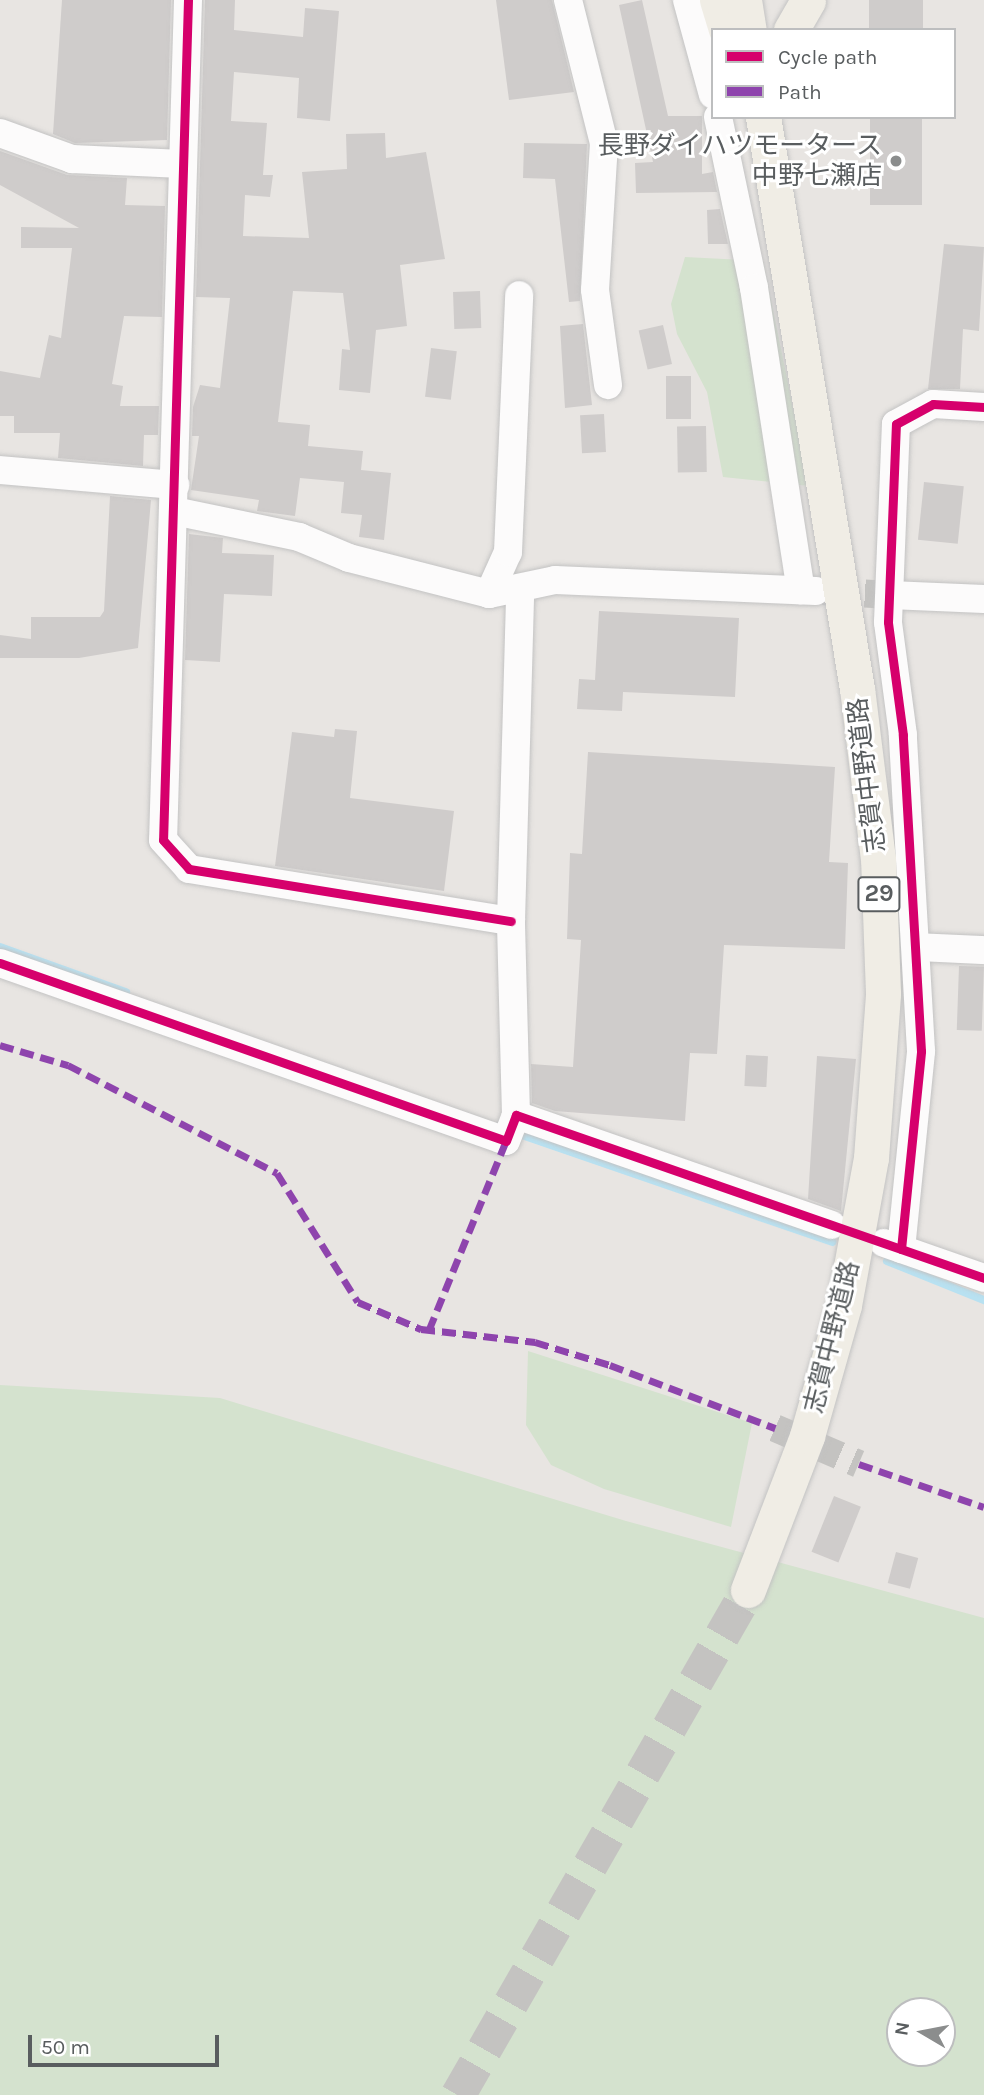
<!DOCTYPE html>
<html>
<head>
<meta charset="utf-8">
<style>
	body { margin:0 }
	#map { position:relative; width:984px; height:2095px; overflow:hidden; background:#e8e5e2; font-family:Karla,"Noto Sans JP",sans-serif }
	div>[style] { position:absolute }
	.green>* { inset:0; background:#d4e2ce }
	.stream>* { height:8px; margin:-4px; padding:0 4px; transform-origin:4px; border-radius:4px; background:#b8e1f1 }
	.building>* { inset:0; background:#cfcccb; transform-origin:0 0 }
	.minor-tunnel>* { height:28px; margin-top:-14px; transform-origin:0; background:repeating-linear-gradient(90deg,#c4c3c1 0 28px,transparent 0 42px) }
	.major-tunnel>* { height:35px; margin-top:-17.5px; transform-origin:0; background:repeating-linear-gradient(90deg,#c4c3c1 0 35px,transparent 0 53px) }
	.roads { filter:drop-shadow(0 0 2px #c3c3c3) drop-shadow(0 0 2px #c3c3c3) }
	.minor>* { height:28px; margin:-14px; padding:0 14px; transform-origin:14px; border-radius:14px; background:#fcfbfb }
	.major>* { height:35px; margin:-17.5px; padding:0 17.5px; transform-origin:17.5px; border-radius:17.5px; background:#f0ede5 }
	.quiet>* { height:7px; margin-top:-3.5px; transform-origin:0; background:repeating-linear-gradient(90deg,#8e44ad 0 14px,transparent 0 21px) }
	.cycleway>* { height:9px; margin:-4.5px; padding:0 4.5px; transform-origin:4.5px; border-radius:4.5px; background:#d6006c }
	.dots>* { width:19px; height:19px; translate:-50% -50%; box-sizing:border-box; border:4px solid #fff; border-radius:50% }
	span { translate:-50% -50%; white-space:nowrap; text-align:center; line-height:1.15; -webkit-text-stroke:6px #fff; paint-order:stroke }
	.shield-label span { padding:2px 5px; background:#fff; border:2px solid; border-radius:5px; -webkit-text-stroke-width:0 }
	.shield-label { font-size:24px; color:#595d5f; font-weight:700 }
	.poi-label { font-size:26px; color:#595d5f }
	.right { translate:-100% -50%; text-align:right }
	.street-label { font-size:26px; color:#595d5f }
	.legend { position:absolute; left:711px; top:28px; width:245px; height:91px; box-sizing:border-box; background:#fff; border:2px solid #bdbebf; margin:0; padding:9px 12px; list-style:none; font-size:21px; color:#595d5f }
	.legend li { display:flex; align-items:center; gap:14px; height:35px }
	.legend b { width:35px; border:2px solid #bdbebf }
	.north { position:absolute; left:886px; top:1997px; width:70px; height:70px; box-sizing:border-box; background:#fff; border:2px solid #bdbebf; border-radius:50%; rotate:280deg; font-size:19px; font-weight:700; line-height:28px; text-align:center; color:#595d5f }
	.north::after { content:''; display:block; margin:auto; width:24px; height:32px; background:#8b8d8d; clip-path:polygon(50% 0,100% 100%,50% 72%,0 100%) }
	.scale { position:absolute; left:28px; top:2035px; width:191px; height:32px; box-sizing:border-box; border:4px solid #595d5f; border-top:0; padding-left:9px; font-size:21px; line-height:24px; white-space:nowrap; color:#595d5f; -webkit-text-stroke:5px #fff; paint-order:stroke }
</style>
</head>
<body>
<div id="map">
	<div class="green">
		<i style="clip-path:polygon(685px 257px,763px 261px,809px 486px,723px 477px,707px 392px,677px 334px,671px 304px)"></i>
		<i style="clip-path:polygon(528px 1351px,752px 1423px,731px 1527px,604px 1489px,551px 1465px,526px 1425px)"></i>
		<i style="clip-path:polygon(evenodd,0 1385px,220px 1398px,626px 1521px,984px 1618px,984px 2095px,0 2095px,0 1385px,900px 2011px,942px 2011px,942px 2053px,900px 2053px,900px 2011px)"></i>
	</div>
	<div class="stream">
		<i style="left:0;top:947px;width:134px;rotate:19.7deg"></i>
		<i style="left:513px;top:1132px;width:338px;rotate:19deg"></i>
		<i style="left:887px;top:1261px;width:105px;rotate:21.9deg"></i>
	</div>
	<div class="building">
		<i style="clip-path:polygon(62px 0,171px 0,167px 140px,75px 143px,53px 134px)"></i>
		<i style="clip-path:polygon(205px 0,235px 0,234px 30px,303px 37px,305px 8px,339px 11px,330px 121px,297px 118px,299px 78px,234px 72px,231px 121px,267px 123px,263px 175px,273px 175px,270px 197px,245px 195px,243px 236px,309px 238px,302px 172px,347px 169px,346px 134px,385px 133px,386px 158px,426px 152px,445px 259px,400px 265px,407px 326px,376px 330px,370px 393px,339px 390px,342px 349px,350px 350px,343px 293px,293px 291px,278px 422px,310px 425px,308px 446px,363px 451px,361px 470px,391px 473px,384px 540px,359px 537px,362px 515px,341px 513px,344px 482px,300px 478px,295px 516px,257px 511px,259px 500px,191px 490px,199px 436px,192px 436px,193px 407px,200px 385px,220px 388px,230px 298px,196px 297px)"></i>
		<i style="clip-path:polygon(496px 0,552px 0,574px 92px,509px 100px)"></i>
		<i style="clip-path:polygon(642px 0,668px 116px,702px 116px,702px 174px,713px 172px,717px 192px,636px 193px,635px 163px,653px 162px,619px 5px)"></i>
		<i style="left:869px;top:0;width:54px;height:30px"></i>
		<i style="left:870px;top:117px;width:52px;height:88px"></i>
		<i style="clip-path:polygon(524px 143px,587px 144px,580px 301px,569px 302px,555px 179px,523px 178px)"></i>
		<i style="clip-path:polygon(0 151px,67px 175px,127px 178px,125px 205px,165px 206px,162px 317px,124px 316px,112px 384px,123px 386px,120px 406px,159px 406px,158px 435px,144px 435px,143px 466px,58px 458px,60px 433px,14px 433px,14px 416px,0 416px,0 371px,40px 378px,49px 335px,61px 338px,72px 248px,21px 248px,21px 227px,79px 228px,0 185px)"></i>
		<i style="clip-path:polygon(720px 209px,728px 244px,708px 244px,707px 210px)"></i>
		<i style="clip-path:polygon(944px 244px,984px 247px,979px 331px,963px 329px,960px 389px,928px 389px)"></i>
		<i style="left:480px;top:291px;width:37px;height:27px;rotate:88deg"></i>
		<i style="clip-path:polygon(583px 324px,592px 405px,565px 408px,560px 326px)"></i>
		<i style="left:663px;top:325px;width:40px;height:25px;rotate:77deg"></i>
		<i style="left:431px;top:348px;width:26px;height:49px;rotate:7deg"></i>
		<i style="left:666px;top:376px;width:25px;height:43px"></i>
		<i style="left:604px;top:414px;width:38px;height:24px;rotate:87deg"></i>
		<i style="left:706px;top:426px;width:46px;height:29px;rotate:89deg"></i>
		<i style="left:924px;top:482px;width:40px;height:58px;rotate:6deg"></i>
		<i style="clip-path:polygon(110px 496px,151px 500px,138px 648px,79px 658px,0 658px,0 635px,31px 639px,31px 617px,100px 617px,104px 611px)"></i>
		<i style="clip-path:polygon(189px 534px,223px 538px,222px 553px,274px 555px,272px 596px,224px 594px,220px 662px,185px 660px)"></i>
		<i style="clip-path:polygon(599px 611px,739px 618px,735px 697px,623px 692px,622px 711px,577px 709px,579px 679px,595px 680px)"></i>
		<i style="clip-path:polygon(335px 729px,357px 731px,350px 798px,454px 811px,444px 891px,275px 866px,292px 732px,334px 737px)"></i>
		<i style="clip-path:polygon(588px 752px,835px 767px,829px 862px,848px 863px,845px 949px,724px 945px,717px 1054px,690px 1053px,685px 1121px,555px 1111px,532px 1103px,531px 1064px,573px 1067px,581px 940px,567px 939px,570px 853px,582px 854px)"></i>
		<i style="left:959px;top:966px;width:25px;height:64px;rotate:2deg"></i>
		<i style="left:746px;top:1055px;width:22px;height:31px;rotate:3deg"></i>
		<i style="clip-path:polygon(817px 1056px,856px 1059px,841px 1211px,808px 1199px)"></i>
		<i style="left:834px;top:1496px;width:29px;height:60px;rotate:22deg"></i>
		<i style="left:896px;top:1552px;width:23px;height:32px;rotate:15deg"></i>
	</div>
	<div class="minor-tunnel">
		<i style="left:823px;top:591px;width:67px;rotate:3.4deg"></i>
		<i style="left:775px;top:1428px;width:91px;rotate:23.2deg"></i>
	</div>
	<div class="major-tunnel">
		<i style="left:458px;top:2095px;width:582px;rotate:-60.13deg"></i>
	</div>
	<div class="roads">
		<div class="minor">
			<i style="left:188px;top:0;width:840px;rotate:91.7deg"></i>
			<i style="left:163px;top:840px;width:39px;rotate:48deg"></i>
			<i style="left:189px;top:869px;width:326px;rotate:9.2deg"></i>
			<i style="left:568px;top:0;width:147px;rotate:75.9deg"></i>
			<i style="left:604px;top:143px;width:147px;rotate:93.5deg"></i>
			<i style="left:595px;top:290px;width:96px;rotate:82.2deg"></i>
			<i style="left:687px;top:0;width:98px;rotate:74.7deg"></i>
			<i style="left:718px;top:117px;width:175px;rotate:78.1deg"></i>
			<i style="left:754px;top:288px;width:306px;rotate:81.2deg"></i>
			<i style="left:0;top:133px;width:77px;rotate:19.9deg"></i>
			<i style="left:72px;top:159px;width:110px;rotate:2.6deg"></i>
			<i style="left:0;top:470px;width:176px;rotate:4.9deg"></i>
			<i style="left:174px;top:511px;width:128px;rotate:11.7deg"></i>
			<i style="left:299px;top:537px;width:54px;rotate:22.8deg"></i>
			<i style="left:349px;top:558px;width:145px;rotate:14.4deg"></i>
			<i style="left:489px;top:594px;width:67px;rotate:-12deg"></i>
			<i style="left:555px;top:580px;width:261px;rotate:2.4deg"></i>
			<i style="left:489px;top:594px;width:46px;rotate:-65.7deg"></i>
			<i style="left:508px;top:552px;width:257px;rotate:-87.5deg"></i>
			<i style="left:890px;top:595px;width:94px;rotate:2.4deg"></i>
			<i style="left:917px;top:947px;width:67px;rotate:2.6deg"></i>
			<i style="left:0;top:963px;width:536px;rotate:19.38deg"></i>
			<i style="left:506px;top:1141px;width:28px;rotate:-69deg"></i>
			<i style="left:516px;top:1115px;width:334px;rotate:19.2deg"></i>
			<i style="left:516px;top:1115px;width:194px;rotate:-91.5deg"></i>
			<i style="left:511px;top:921px;width:329px;rotate:-88.4deg"></i>
			<i style="left:884px;top:1243px;width:106px;rotate:19.3deg"></i>
			<i style="left:901px;top:1249px;width:199px;rotate:-84.2deg"></i>
			<i style="left:921px;top:1051px;width:317px;rotate:-93.3deg"></i>
			<i style="left:903px;top:735px;width:114px;rotate:-97.6deg"></i>
			<i style="left:888px;top:622px;width:198px;rotate:-87.7deg"></i>
			<i style="left:896px;top:424px;width:42px;rotate:-28.4deg"></i>
			<i style="left:933px;top:404px;width:51px;rotate:3.4deg"></i>
		</div>
		<div class="major">
			<i style="left:717px;top:0;width:31px;rotate:73deg"></i>
			<i style="left:744px;top:0;width:30px;rotate:81deg"></i>
			<i style="left:791px;top:30px;width:34px;rotate:-60deg"></i>
			<i style="left:748px;top:1590px;width:165px;rotate:-69deg"></i>
			<i style="left:807px;top:1436px;width:136px;rotate:-74.2deg"></i>
			<i style="left:844px;top:1305px;width:149px;rotate:-79.6deg"></i>
			<i style="left:871px;top:1158px;width:165px;rotate:-85.8deg"></i>
			<i style="left:883px;top:993px;width:134px;rotate:-92.1deg"></i>
			<i style="left:878px;top:859px;width:171px;rotate:-97deg"></i>
			<i style="left:857px;top:689px;width:580px;rotate:-99.33deg"></i>
		</div>
	</div>
	<div class="quiet">
		<i style="left:0;top:1045px;width:71px;rotate:16.4deg"></i>
		<i style="left:68px;top:1065px;width:235px;rotate:27.3deg"></i>
		<i style="left:277px;top:1173px;width:152px;rotate:57.9deg"></i>
		<i style="left:358px;top:1302px;width:69px;rotate:23.2deg"></i>
		<i style="left:421px;top:1329px;width:115px;rotate:6.5deg"></i>
		<i style="left:535px;top:1342px;width:78px;rotate:17deg"></i>
		<i style="left:610px;top:1365px;width:177px;rotate:20.9deg"></i>
		<i style="left:429px;top:1330px;width:204px;rotate:-67.8deg"></i>
		<i style="left:859px;top:1464px;width:132px;rotate:19deg"></i>
	</div>
	<div class="cycleway">
		<i style="left:188px;top:0;width:840px;rotate:91.7deg"></i>
		<i style="left:163px;top:840px;width:39px;rotate:48deg"></i>
		<i style="left:189px;top:869px;width:326px;rotate:9.2deg"></i>
		<i style="left:0;top:963px;width:536px;rotate:19.38deg"></i>
		<i style="left:506px;top:1141px;width:28px;rotate:-69deg"></i>
		<i style="left:516px;top:1115px;width:496px;rotate:19.2deg"></i>
		<i style="left:901px;top:1249px;width:199px;rotate:-84.2deg"></i>
		<i style="left:921px;top:1051px;width:317px;rotate:-93.3deg"></i>
		<i style="left:903px;top:735px;width:114px;rotate:-97.6deg"></i>
		<i style="left:888px;top:622px;width:198px;rotate:-87.7deg"></i>
		<i style="left:896px;top:424px;width:42px;rotate:-28.4deg"></i>
		<i style="left:933px;top:404px;width:51px;rotate:3.4deg"></i>
	</div>
	<div class="dots">
		<i style="left:896px;top:161px;background:#8b8d8d"></i>
	</div>
	<div class="shield-label">
		<span style="left:879px;top:894px">29</span>
	</div>
	<div class="poi-label">
		<span class="right" style="left:882px;top:161px">長野ダイハツモータース<br>中野七瀬店</span>
	</div>
	<div class="street-label">
		<span style="left:867px;top:775px;rotate:-97deg">志賀中野道路</span>
		<span style="left:832px;top:1337px;rotate:-76deg">志賀中野道路</span>
	</div>
	<ul class="legend">
	<li><b style="height:9px;background:#d6006c"></b>Cycle path</li>
	<li><b style="height:9px;background:#8e44ad"></b>Path</li>
	</ul>
	<div class="north">N</div>
	<div class="scale">50 m</div>
</div>
</body>
</html>
